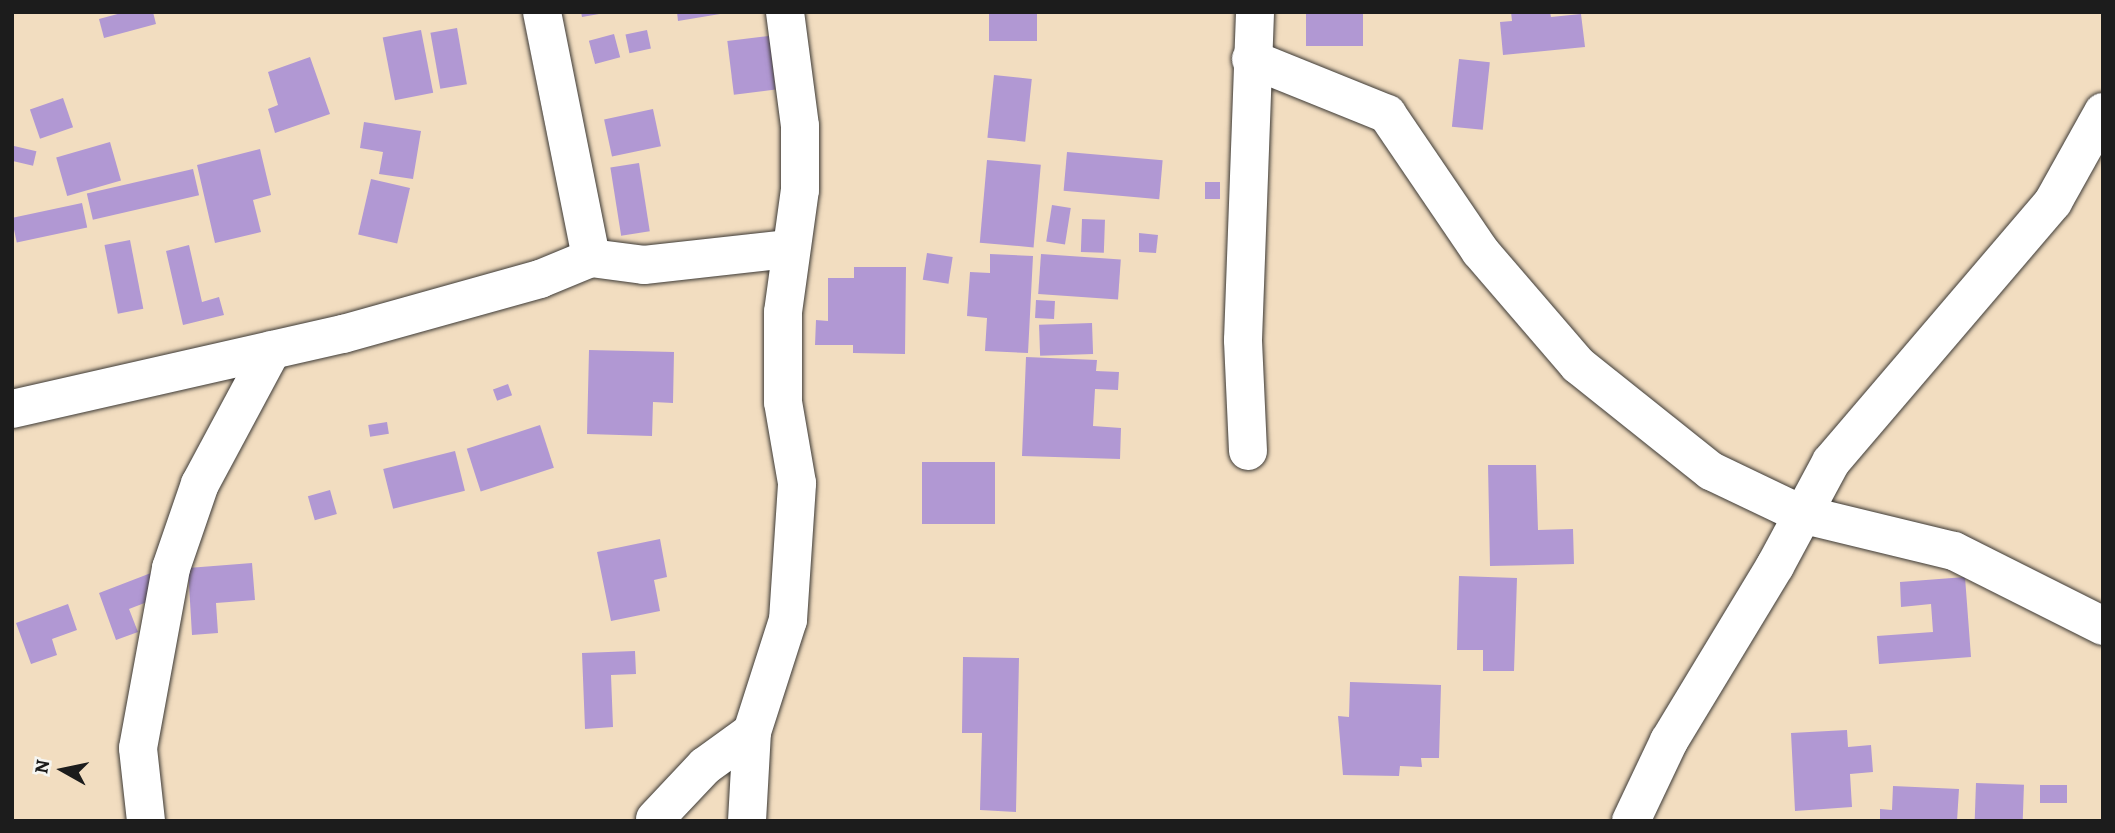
<!DOCTYPE html>
<html>
<head>
<meta charset="utf-8">
<style>
	body { margin:0 }
	#map { position:relative; width:2115px; height:833px; overflow:hidden; background:#f2ddc0; font-family:Alegreya,serif }
	div>[style] { position:absolute }
	.building>* { inset:0; background:#b198d3; transform-origin:0 0 }
	.roads { filter:drop-shadow(0 0 2px #3c3935) drop-shadow(0 0 2px #3c3935) }
	.minor>* { height:38px; margin:-19px; padding:0 19px; transform-origin:19px; border-radius:19px; background:#fff }
	span { translate:-50% -50%; white-space:nowrap; text-align:center; line-height:1.15; -webkit-text-stroke:5px #f6f6f2; paint-order:stroke }
	.frame { position:absolute; inset:0; border:14px solid #1c1c1c; pointer-events:none }
	.north { position:absolute; left:28px; top:735px; width:70px; height:70px; -webkit-text-stroke:5px #f6f6f2; paint-order:stroke; rotate:279deg; font-size:19px; font-weight:700; line-height:28px; text-align:center; color:#1c1c1c }
	.north::after { content:''; display:block; margin:auto; width:24px; height:32px; background:#1c1c1c; clip-path:polygon(50% 0,100% 100%,50% 72%,0 100%) }
</style>
</head>
<body>
<div id="map">
	<div class="building">
		<i style="clip-path:polygon(125px 12px,153px 12px,156px 24px,104px 38px,99px 19px)"></i>
		<i style="clip-path:polygon(581px 12px,599px 12px,599px 14px,582px 17px)"></i>
		<i style="clip-path:polygon(677px 12px,720px 12px,720px 14px,678px 21px)"></i>
		<i style="left:989px;top:12px;width:48px;height:29px"></i>
		<i style="left:1306px;top:12px;width:57px;height:34px"></i>
		<i style="clip-path:polygon(1511px 12px,1550px 12px,1551px 17px,1581px 14px,1585px 47px,1503px 55px,1500px 22px,1512px 21px)"></i>
		<i style="left:457px;top:28px;width:57px;height:27px;rotate:80deg"></i>
		<i style="left:421px;top:30px;width:64px;height:39px;rotate:79deg"></i>
		<i style="left:647px;top:30px;width:19px;height:22px;rotate:78deg"></i>
		<i style="left:614px;top:34px;width:24px;height:26px;rotate:75deg"></i>
		<i style="left:769px;top:36px;width:54px;height:42px;rotate:83deg"></i>
		<i style="clip-path:polygon(310px 57px,330px 114px,275px 133px,268px 109px,278px 105px,268px 72px)"></i>
		<i style="left:1459px;top:59px;width:31px;height:68px;rotate:6deg"></i>
		<i style="left:994px;top:75px;width:38px;height:63px;rotate:6deg"></i>
		<i style="left:63px;top:98px;width:31px;height:35px;rotate:71deg"></i>
		<i style="left:653px;top:109px;width:38px;height:50px;rotate:78deg"></i>
		<i style="clip-path:polygon(364px 122px,421px 131px,413px 179px,379px 174px,383px 152px,360px 148px)"></i>
		<i style="left:110px;top:142px;width:40px;height:56px;rotate:74deg"></i>
		<i style="left:14px;top:146px;width:23px;height:15px;rotate:13deg"></i>
		<i style="clip-path:polygon(260px 149px,271px 195px,253px 200px,261px 232px,215px 243px,197px 165px)"></i>
		<i style="left:1067px;top:152px;width:96px;height:39px;rotate:5deg"></i>
		<i style="left:987px;top:160px;width:54px;height:83px;rotate:5deg"></i>
		<i style="left:639px;top:163px;width:69px;height:29px;rotate:81deg"></i>
		<i style="left:193px;top:169px;width:27px;height:109px;rotate:77deg"></i>
		<i style="left:371px;top:179px;width:40px;height:57px;rotate:13deg"></i>
		<i style="left:1205px;top:182px;width:15px;height:17px"></i>
		<i style="left:82px;top:203px;width:25px;height:72px;rotate:78deg"></i>
		<i style="left:1052px;top:205px;width:19px;height:37px;rotate:9deg"></i>
		<i style="left:1082px;top:219px;width:23px;height:33px;rotate:2deg"></i>
		<i style="clip-path:polygon(1139px 233px,1158px 235px,1156px 253px,1139px 252px)"></i>
		<i style="left:130px;top:240px;width:70px;height:26px;rotate:79deg"></i>
		<i style="clip-path:polygon(189px 245px,202px 302px,219px 297px,224px 315px,183px 325px,166px 251px)"></i>
		<i style="left:927px;top:253px;width:26px;height:27px;rotate:9deg"></i>
		<i style="clip-path:polygon(990px 254px,1033px 256px,1028px 353px,985px 351px,987px 318px,967px 316px,970px 272px,990px 273px)"></i>
		<i style="left:1041px;top:254px;width:80px;height:40px;rotate:4deg"></i>
		<i style="clip-path:polygon(854px 267px,906px 267px,905px 354px,853px 353px,853px 345px,815px 345px,816px 320px,828px 321px,828px 278px,854px 278px)"></i>
		<i style="left:1036px;top:300px;width:19px;height:18px;rotate:3deg"></i>
		<i style="left:1092px;top:323px;width:31px;height:53px;rotate:88deg"></i>
		<i style="clip-path:polygon(589px 350px,674px 352px,673px 403px,653px 402px,652px 436px,587px 434px)"></i>
		<i style="clip-path:polygon(1026px 357px,1097px 360px,1096px 371px,1119px 372px,1118px 390px,1095px 389px,1093px 426px,1121px 428px,1120px 459px,1022px 456px)"></i>
		<i style="left:508px;top:384px;width:12px;height:16px;rotate:70deg"></i>
		<i style="left:387px;top:422px;width:12px;height:19px;rotate:81deg"></i>
		<i style="left:540px;top:425px;width:45px;height:77px;rotate:72deg"></i>
		<i style="left:455px;top:451px;width:41px;height:74px;rotate:76deg"></i>
		<i style="left:922px;top:462px;width:73px;height:62px"></i>
		<i style="clip-path:polygon(1488px 465px,1536px 465px,1538px 530px,1573px 529px,1574px 564px,1490px 566px)"></i>
		<i style="left:330px;top:490px;width:25px;height:23px;rotate:74deg"></i>
		<i style="clip-path:polygon(660px 539px,667px 577px,654px 580px,660px 611px,611px 621px,597px 552px)"></i>
		<i style="clip-path:polygon(252px 563px,255px 600px,216px 603px,218px 633px,192px 635px,188px 568px)"></i>
		<i style="clip-path:polygon(151px 573px,160px 597px,129px 609px,138px 632px,116px 640px,99px 593px)"></i>
		<i style="clip-path:polygon(1459px 576px,1517px 578px,1514px 671px,1483px 671px,1483px 650px,1457px 650px)"></i>
		<i style="clip-path:polygon(1965px 577px,1971px 657px,1879px 664px,1877px 636px,1933px 632px,1931px 604px,1901px 607px,1900px 582px)"></i>
		<i style="clip-path:polygon(68px 604px,77px 630px,52px 639px,57px 655px,31px 664px,16px 623px)"></i>
		<i style="clip-path:polygon(635px 651px,636px 674px,611px 675px,613px 727px,585px 729px,582px 653px)"></i>
		<i style="clip-path:polygon(963px 657px,1019px 658px,1016px 812px,980px 810px,982px 733px,962px 733px)"></i>
		<i style="clip-path:polygon(1350px 682px,1441px 685px,1439px 758px,1421px 758px,1422px 767px,1400px 766px,1399px 776px,1343px 775px,1338px 716px,1349px 717px)"></i>
		<i style="clip-path:polygon(1847px 730px,1848px 747px,1871px 745px,1873px 772px,1850px 774px,1852px 807px,1795px 811px,1791px 733px)"></i>
		<i style="left:1976px;top:783px;width:48px;height:38px;rotate:2deg"></i>
		<i style="left:2040px;top:785px;width:27px;height:18px"></i>
		<i style="clip-path:polygon(1893px 786px,1959px 789px,1957px 821px,1880px 821px,1880px 809px,1892px 810px)"></i>
	</div>
	<div class="roads">
		<div class="minor">
			<i style="left:542px;top:12px;width:251px;rotate:78.7deg"></i>
			<i style="left:1251px;top:59px;width:147px;rotate:22deg"></i>
			<i style="left:1387px;top:114px;width:166px;rotate:55.8deg"></i>
			<i style="left:1480px;top:251px;width:150px;rotate:49.3deg"></i>
			<i style="left:1578px;top:365px;width:170px;rotate:38.6deg"></i>
			<i style="left:1711px;top:471px;width:100px;rotate:25.5deg"></i>
			<i style="left:1801px;top:514px;width:157px;rotate:13.6deg"></i>
			<i style="left:1954px;top:551px;width:167px;rotate:26.7deg"></i>
			<i style="left:12px;top:409px;width:339px;rotate:-12.8deg"></i>
			<i style="left:343px;top:334px;width:205px;rotate:-15.6deg"></i>
			<i style="left:540px;top:279px;width:55px;rotate:-22.4deg"></i>
			<i style="left:591px;top:258px;width:53px;rotate:7.5deg"></i>
			<i style="left:644px;top:265px;width:146px;rotate:-6.3deg"></i>
			<i style="left:1248px;top:451px;width:111px;rotate:-92.6deg"></i>
			<i style="left:1243px;top:340px;width:328px;rotate:-87.9deg"></i>
			<i style="left:655px;top:819px;width:73px;rotate:-46.7deg"></i>
			<i style="left:705px;top:766px;width:58px;rotate:-35.9deg"></i>
			<i style="left:146px;top:821px;width:73px;rotate:-96.3deg"></i>
			<i style="left:138px;top:748px;width:183px;rotate:-79.6deg"></i>
			<i style="left:171px;top:568px;width:89px;rotate:-71deg"></i>
			<i style="left:200px;top:484px;width:152px;rotate:-61.8deg"></i>
			<i style="left:747px;top:821px;width:89px;rotate:-86.8deg"></i>
			<i style="left:752px;top:732px;width:118px;rotate:-72.2deg"></i>
			<i style="left:788px;top:620px;width:137px;rotate:-86.2deg"></i>
			<i style="left:797px;top:483px;width:82px;rotate:-99.8deg"></i>
			<i style="left:783px;top:402px;width:90px;rotate:-90deg"></i>
			<i style="left:783px;top:312px;width:123px;rotate:-82.1deg"></i>
			<i style="left:800px;top:190px;width:64px;rotate:-90deg"></i>
			<i style="left:800px;top:126px;width:115px;rotate:-97.5deg"></i>
			<i style="left:1631px;top:821px;width:89px;rotate:-64.6deg"></i>
			<i style="left:1669px;top:741px;width:205px;rotate:-58.8deg"></i>
			<i style="left:1775px;top:566px;width:118px;rotate:-61.7deg"></i>
			<i style="left:1831px;top:462px;width:342px;rotate:-49.5deg"></i>
			<i style="left:2053px;top:202px;width:103px;rotate:-60.9deg"></i>
		</div>
	</div>
	<div class="frame"></div>
	<div class="north">N</div>
</div>
</body>
</html>
